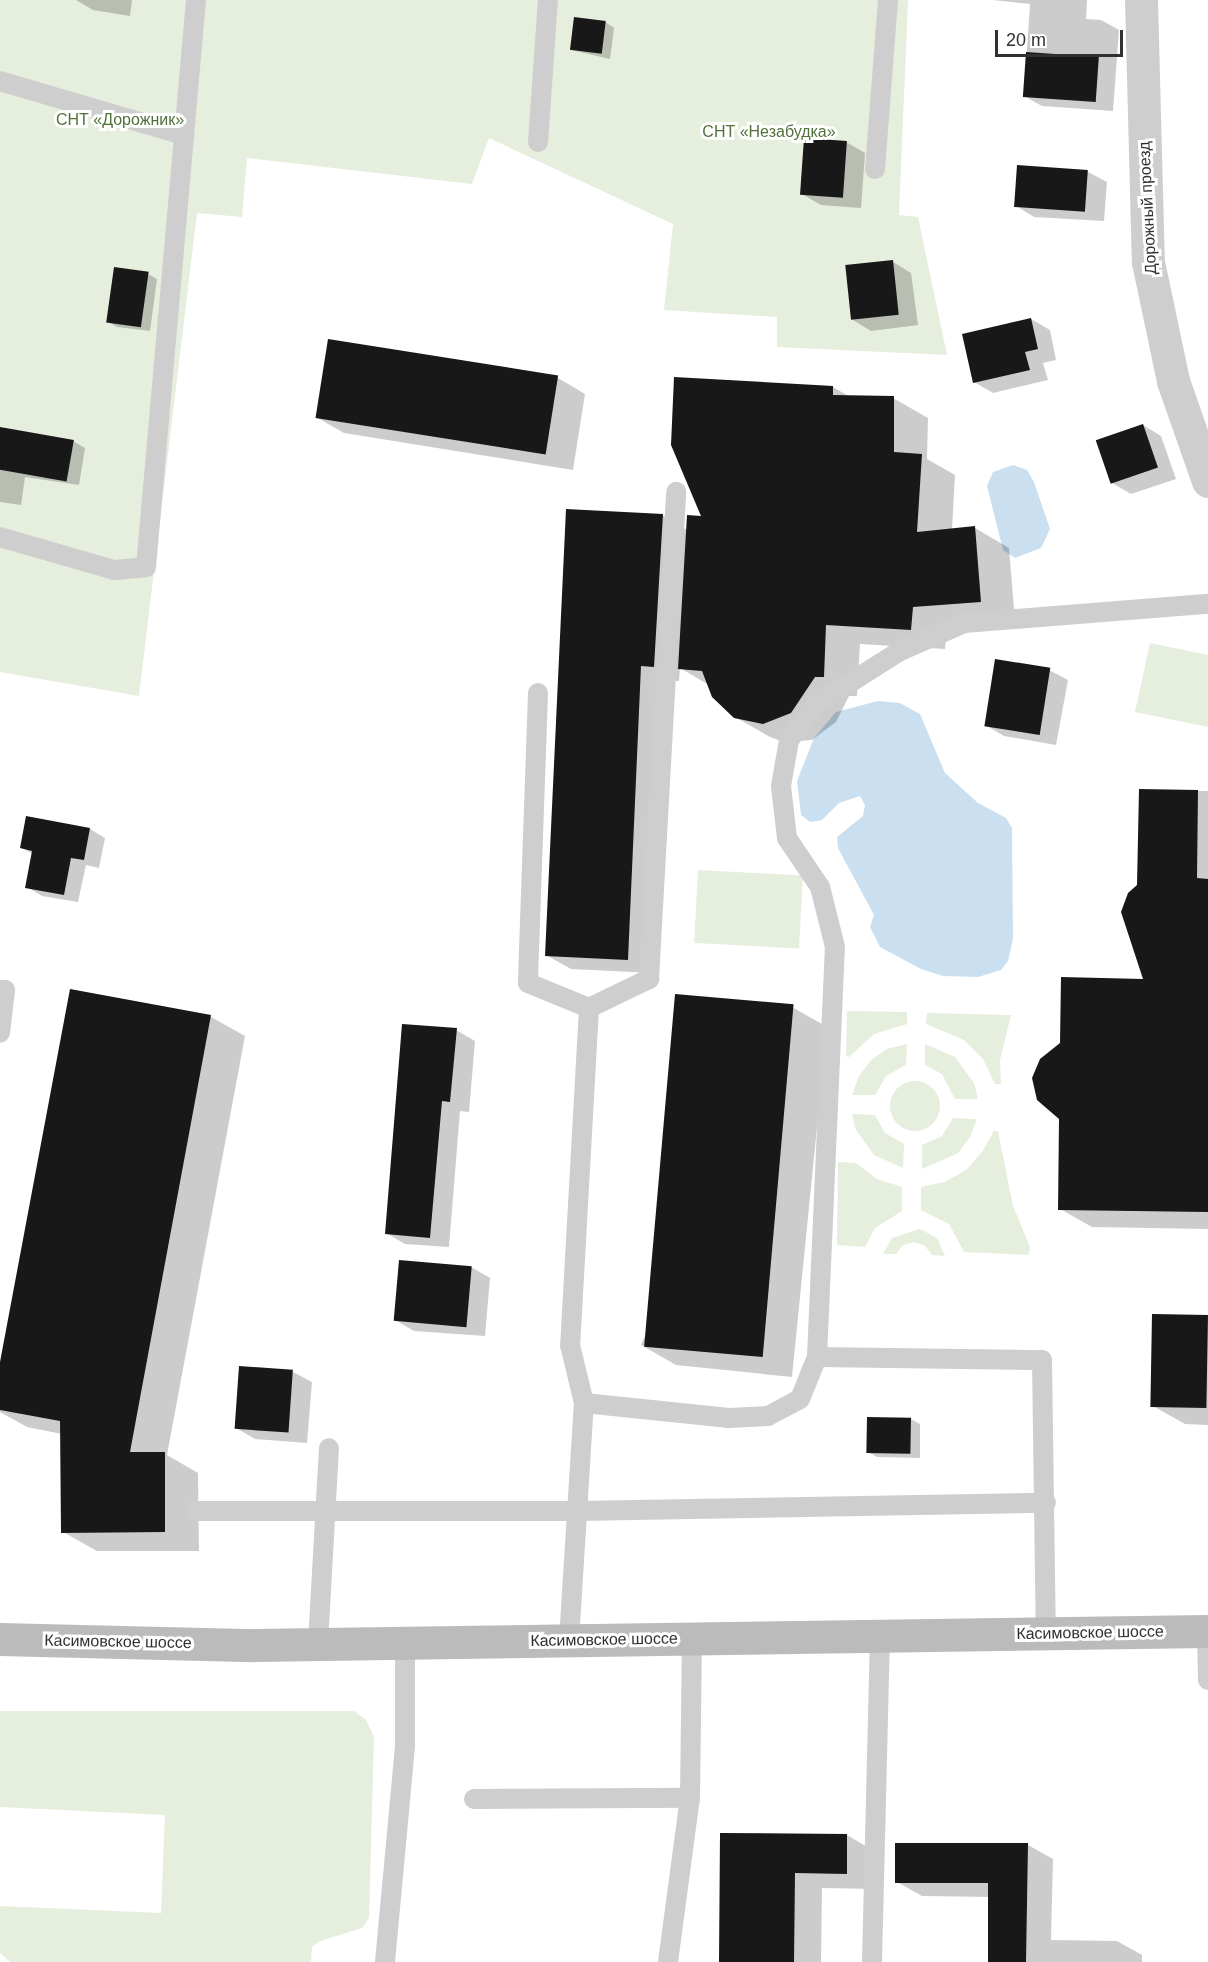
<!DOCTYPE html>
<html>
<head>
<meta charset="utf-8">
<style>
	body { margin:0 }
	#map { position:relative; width:1208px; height:1962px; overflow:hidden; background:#fff; font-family:Helvetica,sans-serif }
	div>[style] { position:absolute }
	.green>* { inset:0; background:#e6eede; transform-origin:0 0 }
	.round { border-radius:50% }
	.water>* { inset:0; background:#cadfef }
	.shadow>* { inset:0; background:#0003 }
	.building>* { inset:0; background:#181818; transform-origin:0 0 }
	.service>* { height:20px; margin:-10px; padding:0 10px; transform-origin:10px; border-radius:10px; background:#cecece }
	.minor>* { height:33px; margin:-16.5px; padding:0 16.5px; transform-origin:16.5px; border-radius:16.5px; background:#cecece }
	.secondary>* { height:33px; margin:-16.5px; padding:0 16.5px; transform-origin:16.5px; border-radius:16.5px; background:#bbb }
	span { translate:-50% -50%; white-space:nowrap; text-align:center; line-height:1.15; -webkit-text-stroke:6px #fff; paint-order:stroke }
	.park-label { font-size:16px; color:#51703b }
	.street-label { font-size:16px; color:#313131 }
	.scale { position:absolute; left:995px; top:30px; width:128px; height:27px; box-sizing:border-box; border:3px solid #313131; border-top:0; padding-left:8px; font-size:18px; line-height:21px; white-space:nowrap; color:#313131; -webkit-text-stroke:4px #fff; paint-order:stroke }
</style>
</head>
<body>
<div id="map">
	<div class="green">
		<i style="clip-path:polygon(0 0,908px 0,899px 215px,918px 217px,947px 355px,777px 347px,777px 317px,664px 310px,673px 224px,489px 138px,472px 184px,247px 158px,242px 217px,197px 213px,139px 696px,0 672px)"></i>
		<i style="clip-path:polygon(1150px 643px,1208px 655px,1208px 727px,1135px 712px)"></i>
		<i style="left:698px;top:870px;width:105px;height:73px;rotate:3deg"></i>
		<i style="clip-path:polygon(847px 1011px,907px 1012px,907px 1024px,874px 1034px,849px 1057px,846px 1056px)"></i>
		<i style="clip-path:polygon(927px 1013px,1011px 1015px,1000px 1060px,1001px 1084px,995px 1084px,983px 1059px,964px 1040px,926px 1024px)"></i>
		<i style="clip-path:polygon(907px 1044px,906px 1065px,886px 1076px,875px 1095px,852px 1095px,859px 1076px,871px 1060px,887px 1049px)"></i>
		<i style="clip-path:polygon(925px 1044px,955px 1057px,974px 1083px,978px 1099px,955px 1099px,942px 1074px,925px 1065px)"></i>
		<i class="round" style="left:890px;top:1081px;width:50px;height:50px"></i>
		<i style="clip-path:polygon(852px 1114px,875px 1115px,885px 1133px,904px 1144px,903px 1168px,874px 1155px,856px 1130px)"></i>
		<i style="clip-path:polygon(953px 1118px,977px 1119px,970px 1137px,958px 1153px,922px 1169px,922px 1145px,942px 1136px)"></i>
		<i style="clip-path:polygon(994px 1131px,998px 1131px,1013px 1206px,1030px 1247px,1029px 1255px,964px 1252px,949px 1224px,921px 1210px,921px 1187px,945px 1182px,966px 1170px,982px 1152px)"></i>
		<i style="clip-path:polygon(838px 1162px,856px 1163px,877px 1179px,902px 1187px,902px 1211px,875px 1228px,865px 1247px,837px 1245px)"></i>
		<i style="clip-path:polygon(920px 1229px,937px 1238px,945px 1256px,932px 1255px,925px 1246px,914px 1242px,903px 1245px,896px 1254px,883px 1254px,892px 1238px)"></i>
		<i style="clip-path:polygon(0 1711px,354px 1711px,366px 1720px,374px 1737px,369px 1918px,362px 1928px,320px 1941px,312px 1947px,311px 1962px,10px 1962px,0 1953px,0 1906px,161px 1913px,165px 1815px,0 1807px)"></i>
	</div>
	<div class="water">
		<i style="clip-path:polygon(1013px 465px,1027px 470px,1034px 482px,1050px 529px,1041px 548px,1015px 558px,1003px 550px,987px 486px,993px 472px)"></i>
		<i style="clip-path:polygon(878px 701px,900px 703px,920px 714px,945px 773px,978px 803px,1006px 818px,1012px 828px,1013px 939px,1008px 961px,1001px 970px,978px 977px,943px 976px,921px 969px,880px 947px,870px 927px,874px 915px,838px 848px,837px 837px,863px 816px,865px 805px,860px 796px,839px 803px,822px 820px,810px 822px,801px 815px,797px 781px,814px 738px,836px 712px)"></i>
	</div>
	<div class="shadow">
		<i style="clip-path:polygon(76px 0,132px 0,130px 16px,93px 10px)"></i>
		<i style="clip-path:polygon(993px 0,1087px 0,1086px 19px,1101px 20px,1119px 30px,1113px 111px,1042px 106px,1024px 96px,1030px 4px)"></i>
		<i style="clip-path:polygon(605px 22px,614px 28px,610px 59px,571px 50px)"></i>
		<i style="clip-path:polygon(846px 142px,865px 153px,861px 208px,821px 205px,802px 194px)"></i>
		<i style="clip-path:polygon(1088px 172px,1107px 182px,1104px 221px,1034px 217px,1016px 206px)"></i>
		<i style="clip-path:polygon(893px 262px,911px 273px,918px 325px,871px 331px,853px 320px)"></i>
		<i style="clip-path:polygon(148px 274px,157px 279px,150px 331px,117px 327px,107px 321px)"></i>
		<i style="clip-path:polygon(1031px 319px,1050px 330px,1056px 360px,1043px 363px,1048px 380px,993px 393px,974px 382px)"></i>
		<i style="clip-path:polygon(558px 378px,585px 394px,573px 470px,344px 433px,316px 417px)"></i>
		<i style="clip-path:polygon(676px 379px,833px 387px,850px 397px,893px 398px,928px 418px,927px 459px,955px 475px,952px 530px,975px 528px,1009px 548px,1015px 621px,947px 626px,945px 649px,860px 644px,857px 696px,849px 696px,836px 722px,812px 740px,784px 742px,770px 737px,735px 717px,709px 685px,680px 668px,679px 681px,666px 680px,653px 973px,571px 969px,546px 955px,662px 515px,687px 530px,703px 517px)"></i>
		<i style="clip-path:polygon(1143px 425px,1161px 436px,1176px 479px,1131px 494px,1112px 483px)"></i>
		<i style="clip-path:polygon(0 429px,73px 441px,85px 448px,79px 485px,25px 477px,21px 505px,0 502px)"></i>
		<i style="clip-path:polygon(1049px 670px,1068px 680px,1056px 745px,1004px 736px,985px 725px)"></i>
		<i style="clip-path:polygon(1140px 790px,1208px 791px,1208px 1229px,1092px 1227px,1060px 1209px,1145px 980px,1138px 885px)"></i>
		<i style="clip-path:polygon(28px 818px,90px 829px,105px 838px,99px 868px,86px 865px,78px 902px,42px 896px,27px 887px,33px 854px,22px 848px)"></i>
		<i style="clip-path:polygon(71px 991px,211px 1017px,245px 1036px,167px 1455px,198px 1473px,199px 1551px,97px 1551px,63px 1532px,62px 1434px,27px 1427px,0 1412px,0 1371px)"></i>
		<i style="clip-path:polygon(792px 1007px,827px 1027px,792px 1377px,676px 1365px,641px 1345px)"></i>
		<i style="clip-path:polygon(456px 1030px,475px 1041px,469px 1112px,460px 1111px,449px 1247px,405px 1244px,386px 1233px)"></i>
		<i style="clip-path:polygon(471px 1267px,490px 1278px,485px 1336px,414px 1331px,395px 1320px)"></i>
		<i style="clip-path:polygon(1208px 1316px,1208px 1425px,1185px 1424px,1153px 1406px)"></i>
		<i style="clip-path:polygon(293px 1372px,312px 1382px,307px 1443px,255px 1439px,236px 1428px)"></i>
		<i style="clip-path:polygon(911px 1419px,920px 1424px,920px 1458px,877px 1457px,868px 1452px)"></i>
		<i style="clip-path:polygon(722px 1835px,847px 1835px,874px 1851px,874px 1889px,822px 1888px,821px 1962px,720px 1962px)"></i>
		<i style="clip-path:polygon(1028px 1845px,1053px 1859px,1051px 1940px,1117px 1941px,1142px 1955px,1142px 1962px,989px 1962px,990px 1897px,922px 1896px,897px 1882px)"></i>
	</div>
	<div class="building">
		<i style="left:574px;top:17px;width:32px;height:33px;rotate:7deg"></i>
		<i style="left:1026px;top:52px;width:73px;height:45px;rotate:4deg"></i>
		<i style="left:804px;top:138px;width:43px;height:57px;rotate:4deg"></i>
		<i style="left:1017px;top:165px;width:71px;height:42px;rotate:4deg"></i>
		<i style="left:893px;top:260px;width:55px;height:48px;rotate:84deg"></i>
		<i style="left:114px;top:267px;width:35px;height:56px;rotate:8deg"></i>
		<i style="clip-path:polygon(1031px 318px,1038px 349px,1025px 352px,1030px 370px,973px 383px,962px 334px)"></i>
		<i style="left:328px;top:339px;width:233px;height:80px;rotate:9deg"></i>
		<i style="clip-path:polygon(674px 377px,833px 386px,833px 395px,894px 396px,894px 452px,922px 454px,917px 532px,975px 526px,981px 602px,913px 607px,911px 630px,826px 625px,824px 677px,815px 677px,791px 713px,763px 724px,734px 718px,712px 697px,702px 671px,678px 669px,687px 515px,701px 516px,671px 445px)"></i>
		<i style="left:1143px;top:424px;width:46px;height:50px;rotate:71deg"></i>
		<i style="left:0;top:427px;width:75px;height:42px;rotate:10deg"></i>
		<i style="clip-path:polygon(566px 509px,663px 514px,654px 667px,641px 666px,628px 960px,545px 956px)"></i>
		<i style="left:995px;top:659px;width:56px;height:68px;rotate:9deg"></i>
		<i style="clip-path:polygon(1139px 789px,1198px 790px,1197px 878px,1208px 879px,1208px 1212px,1058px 1210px,1059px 1119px,1037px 1100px,1032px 1078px,1040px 1059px,1060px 1043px,1061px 977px,1143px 979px,1121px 912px,1128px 893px,1137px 885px)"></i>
		<i style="clip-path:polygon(26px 816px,90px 828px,84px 860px,71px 858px,64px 895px,25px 888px,32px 851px,20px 848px)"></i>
		<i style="clip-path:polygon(70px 989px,211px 1015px,130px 1452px,165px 1452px,165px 1532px,61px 1533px,60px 1421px,0 1410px,0 1362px)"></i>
		<i style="left:675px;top:994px;width:119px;height:354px;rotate:5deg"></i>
		<i style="clip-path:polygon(402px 1024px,457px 1028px,450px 1102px,442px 1101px,430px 1238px,385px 1234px)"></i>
		<i style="left:399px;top:1260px;width:73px;height:61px;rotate:5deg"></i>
		<i style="left:1152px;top:1314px;width:56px;height:93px;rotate:1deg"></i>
		<i style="left:239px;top:1366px;width:54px;height:63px;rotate:4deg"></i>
		<i style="left:867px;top:1417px;width:44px;height:36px;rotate:1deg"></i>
		<i style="clip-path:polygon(720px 1833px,847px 1834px,847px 1874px,795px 1873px,794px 1962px,719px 1962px)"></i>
		<i style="clip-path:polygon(895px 1843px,1028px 1843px,1026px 1962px,988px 1962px,988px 1883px,895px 1883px)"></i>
	</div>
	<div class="service">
		<i style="left:0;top:81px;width:192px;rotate:16.4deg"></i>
		<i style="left:538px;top:142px;width:142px;rotate:-86deg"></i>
		<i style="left:875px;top:169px;width:169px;rotate:-85.6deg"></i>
		<i style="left:0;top:537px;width:119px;rotate:16.1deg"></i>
		<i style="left:114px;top:570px;width:32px;rotate:-5deg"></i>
		<i style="left:146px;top:567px;width:569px;rotate:-84.96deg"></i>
		<i style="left:538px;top:693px;width:290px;rotate:92deg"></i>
		<i style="left:528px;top:983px;width:66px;rotate:22.3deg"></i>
		<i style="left:589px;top:1008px;width:338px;rotate:93.2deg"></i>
		<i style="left:570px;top:1345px;width:60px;rotate:76.4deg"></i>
		<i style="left:0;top:990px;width:5px"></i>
		<i style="left:5px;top:990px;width:43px;rotate:96.6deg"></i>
		<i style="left:589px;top:1008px;width:67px;rotate:-25.8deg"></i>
		<i style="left:649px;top:979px;width:488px;rotate:-86.8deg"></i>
		<i style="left:817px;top:1357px;width:410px;rotate:-87.5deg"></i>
		<i style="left:835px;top:947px;width:62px;rotate:-104deg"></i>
		<i style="left:820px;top:887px;width:59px;rotate:-124deg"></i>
		<i style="left:787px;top:838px;width:52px;rotate:-96.6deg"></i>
		<i style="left:781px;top:786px;width:47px;rotate:-80.1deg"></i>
		<i style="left:789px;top:740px;width:47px;rotate:-51.9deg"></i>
		<i style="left:818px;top:703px;width:97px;rotate:-32.4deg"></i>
		<i style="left:900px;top:651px;width:70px;rotate:-23.6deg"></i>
		<i style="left:964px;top:623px;width:245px;rotate:-4.5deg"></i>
		<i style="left:196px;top:1511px;width:381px"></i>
		<i style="left:577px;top:1511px;width:469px;rotate:-1deg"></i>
		<i style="left:1207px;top:1631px;width:49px;rotate:88.8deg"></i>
		<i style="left:569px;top:1640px;width:237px;rotate:-86.4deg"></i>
		<i style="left:584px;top:1403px;width:146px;rotate:5.9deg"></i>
		<i style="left:729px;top:1418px;width:39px;rotate:-3deg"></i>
		<i style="left:768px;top:1416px;width:36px;rotate:-28deg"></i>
		<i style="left:800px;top:1399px;width:45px;rotate:-68deg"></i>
		<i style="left:817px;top:1357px;width:225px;rotate:0.8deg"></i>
		<i style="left:1042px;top:1360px;width:273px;rotate:89.2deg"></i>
		<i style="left:318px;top:1644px;width:196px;rotate:-86.8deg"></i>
		<i style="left:474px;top:1799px;width:216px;rotate:-0.3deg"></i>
		<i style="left:385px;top:1962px;width:217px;rotate:-84.7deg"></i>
		<i style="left:405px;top:1746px;width:103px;rotate:-90deg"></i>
		<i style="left:668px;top:1962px;width:165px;rotate:-82.4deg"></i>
		<i style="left:690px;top:1798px;width:160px;rotate:-89.3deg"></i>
		<i style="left:872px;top:1962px;width:327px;rotate:-88.6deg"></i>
	</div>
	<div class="minor">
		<i style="left:1141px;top:0;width:262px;rotate:88.5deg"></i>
		<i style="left:1148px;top:262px;width:122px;rotate:78.1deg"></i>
		<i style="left:1173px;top:381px;width:106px;rotate:70.7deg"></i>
	</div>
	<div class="secondary">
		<i style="left:0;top:1639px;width:254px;rotate:1.4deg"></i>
		<i style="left:254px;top:1645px;width:954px;rotate:-0.84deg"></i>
	</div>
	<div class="park-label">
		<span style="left:120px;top:120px">СНТ «Дорожник»</span>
		<span style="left:769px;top:132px">СНТ «Незабудка»</span>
	</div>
	<div class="street-label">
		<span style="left:1148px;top:208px;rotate:-93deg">Дорожный проезд</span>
		<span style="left:1090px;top:1633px;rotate:-1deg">Касимовское шоссе</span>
		<span style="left:604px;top:1640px;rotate:-1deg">Касимовское шоссе</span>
		<span style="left:118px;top:1642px;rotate:1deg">Касимовское шоссе</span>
	</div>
	<div class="scale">20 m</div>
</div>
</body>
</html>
